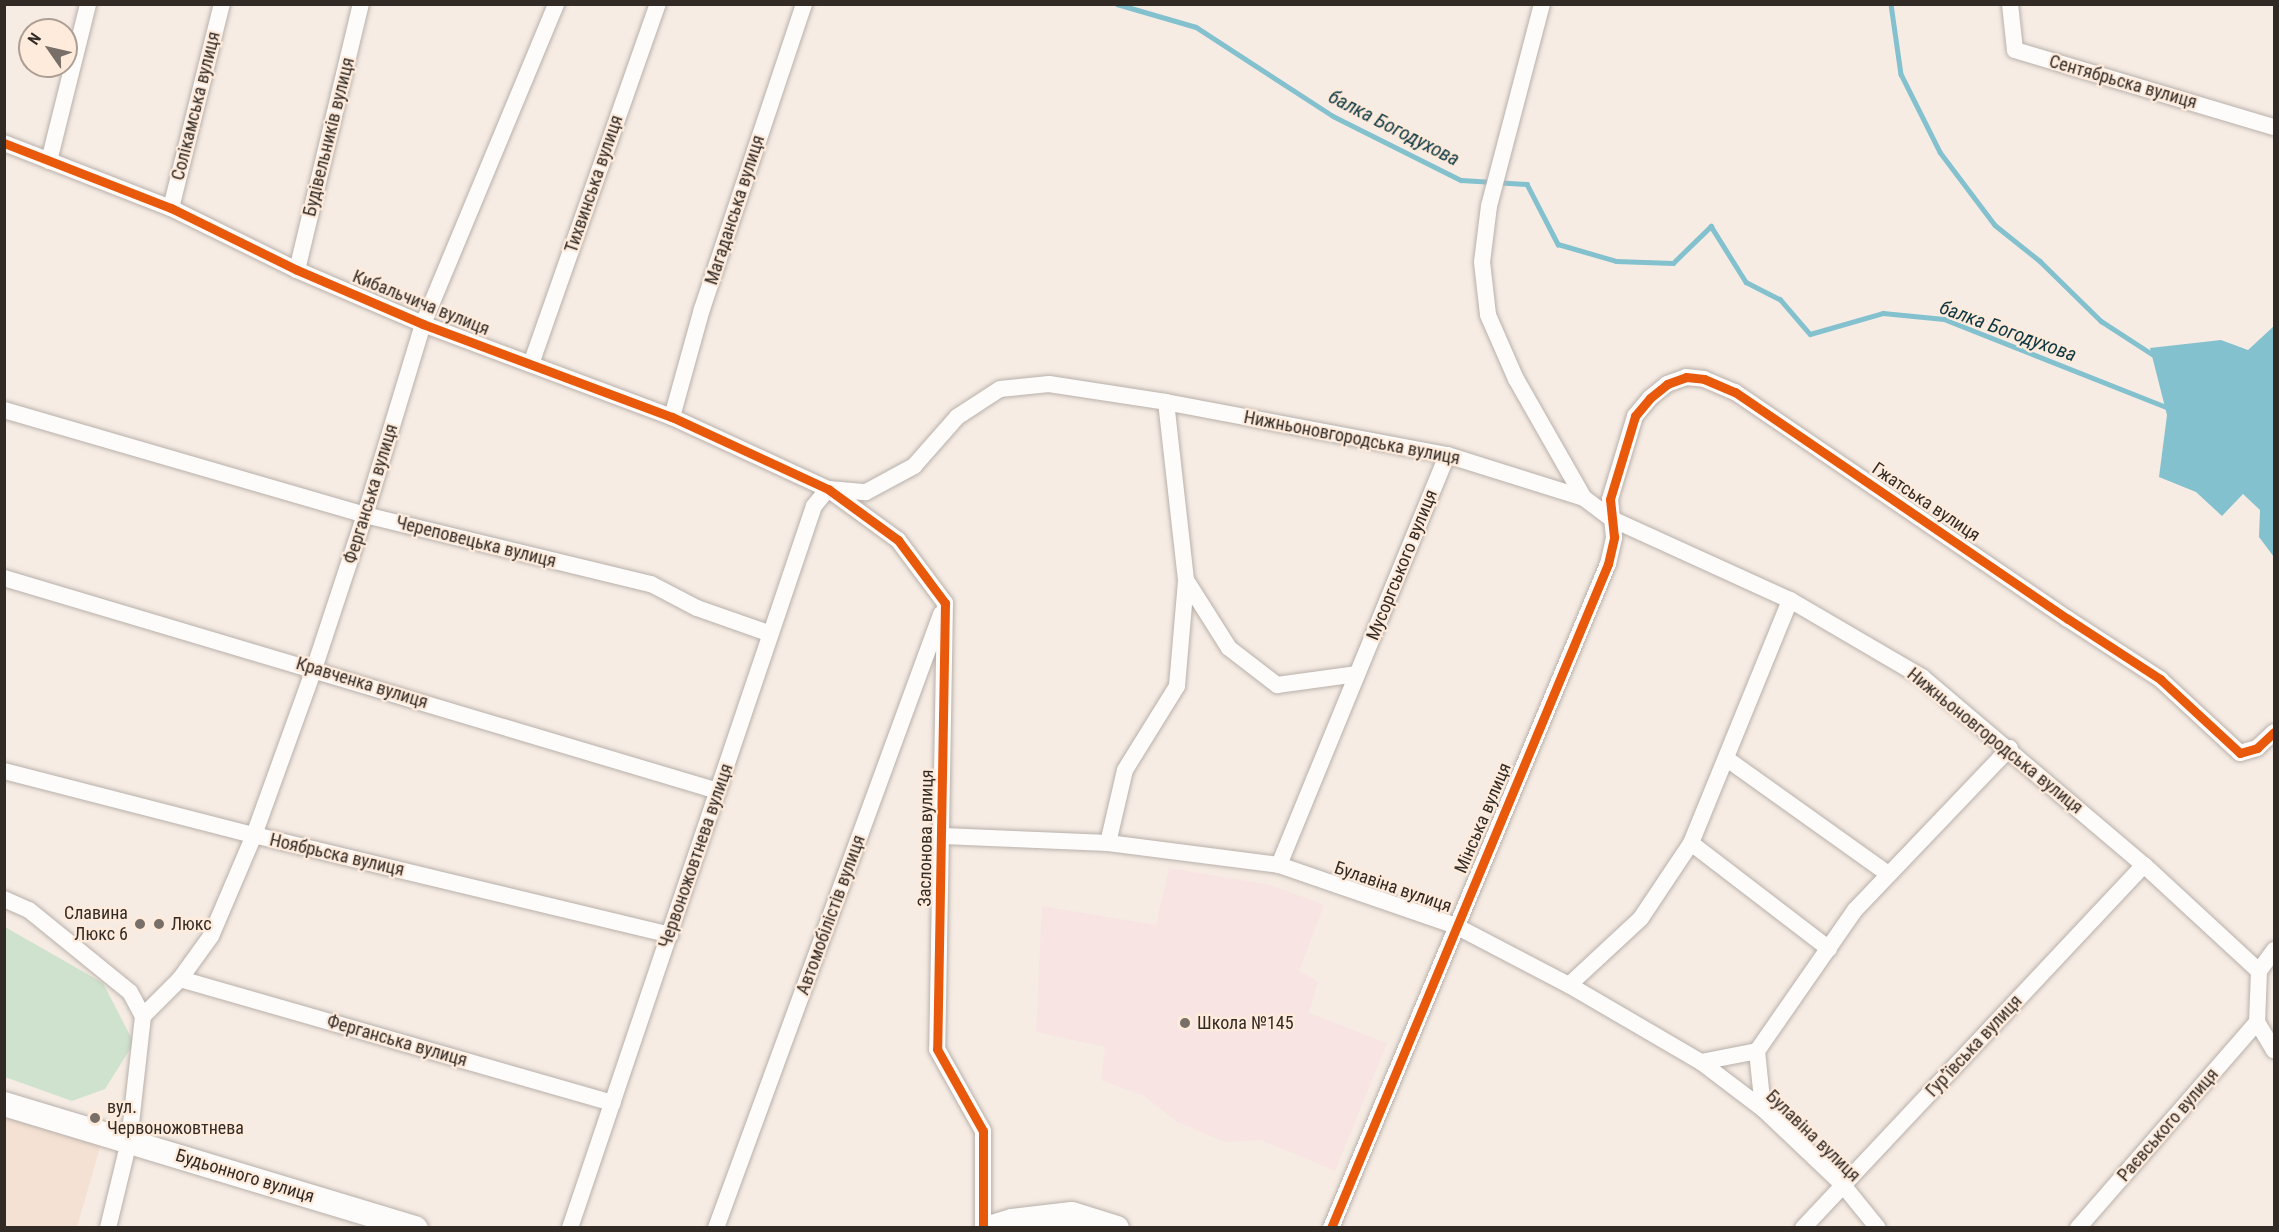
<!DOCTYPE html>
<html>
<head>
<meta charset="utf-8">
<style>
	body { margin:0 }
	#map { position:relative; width:2279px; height:1232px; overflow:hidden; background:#f6ece4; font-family:"Roboto Condensed",sans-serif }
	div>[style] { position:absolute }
	.built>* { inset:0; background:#f4e1d3 }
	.education>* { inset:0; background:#f7e4e3 }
	.green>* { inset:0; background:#cfe2cd }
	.water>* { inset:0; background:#84c1ce }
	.stream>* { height:4.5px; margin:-2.25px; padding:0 2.25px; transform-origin:2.25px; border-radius:2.25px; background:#84c1ce }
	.roads { filter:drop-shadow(0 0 2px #b8b0aa) drop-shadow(0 0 2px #b8b0aa) }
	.street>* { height:16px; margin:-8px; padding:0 8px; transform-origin:8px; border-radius:8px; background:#fefcfb }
	.secondary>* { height:24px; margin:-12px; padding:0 12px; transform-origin:12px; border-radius:12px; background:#fefcfb }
	.cycleway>* { height:9px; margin:-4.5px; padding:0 4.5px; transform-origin:4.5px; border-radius:4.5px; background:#e8590c }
	.dots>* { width:16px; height:16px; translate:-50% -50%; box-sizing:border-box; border:3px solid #feebdc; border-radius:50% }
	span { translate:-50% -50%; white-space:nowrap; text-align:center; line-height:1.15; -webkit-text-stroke:4.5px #feebdc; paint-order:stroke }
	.street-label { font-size:18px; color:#322b25 }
	.poi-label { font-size:18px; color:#322b25 }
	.right { translate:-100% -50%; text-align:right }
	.left { translate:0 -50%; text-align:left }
	.water-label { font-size:20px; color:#0e3943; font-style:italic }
	.frame { position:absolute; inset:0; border:6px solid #322b25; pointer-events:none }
	.north { position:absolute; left:18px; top:18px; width:60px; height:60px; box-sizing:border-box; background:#feebdc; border:2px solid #ac9e93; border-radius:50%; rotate:304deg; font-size:16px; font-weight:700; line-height:24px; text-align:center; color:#322b25 }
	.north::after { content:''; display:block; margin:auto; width:21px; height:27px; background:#776f68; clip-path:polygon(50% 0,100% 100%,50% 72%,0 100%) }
</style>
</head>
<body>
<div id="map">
	<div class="built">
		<i style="clip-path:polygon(4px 1116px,101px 1144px,77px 1227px,5px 1227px)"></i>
	</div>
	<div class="education">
		<i style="clip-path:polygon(1169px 868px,1271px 885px,1324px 905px,1299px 971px,1318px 982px,1309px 1013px,1387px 1043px,1335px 1171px,1261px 1140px,1225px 1142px,1175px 1121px,1145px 1096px,1101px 1080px,1105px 1047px,1036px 1032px,1042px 906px,1156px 925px)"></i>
	</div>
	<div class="green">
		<i style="clip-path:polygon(5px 927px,103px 983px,134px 1043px,105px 1089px,72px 1101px,5px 1077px)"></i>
	</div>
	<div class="water">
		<i style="clip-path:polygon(2274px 326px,2274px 557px,2259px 537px,2260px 510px,2243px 494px,2222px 516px,2196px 492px,2159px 477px,2167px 415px,2150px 348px,2221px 340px,2248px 350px)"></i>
	</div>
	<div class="stream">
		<i style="left:1117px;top:4px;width:82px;rotate:16.2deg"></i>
		<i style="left:1196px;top:27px;width:163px;rotate:33deg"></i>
		<i style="left:1333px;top:116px;width:143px;rotate:26.6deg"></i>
		<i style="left:1461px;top:180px;width:66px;rotate:3.5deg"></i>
		<i style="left:1527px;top:184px;width:68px;rotate:62.7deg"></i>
		<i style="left:1558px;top:244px;width:60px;rotate:16.3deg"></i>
		<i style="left:1616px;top:261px;width:57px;rotate:2deg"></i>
		<i style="left:1673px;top:263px;width:53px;rotate:-44.2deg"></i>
		<i style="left:1711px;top:226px;width:66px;rotate:58deg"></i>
		<i style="left:1746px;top:282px;width:38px;rotate:27deg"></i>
		<i style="left:1780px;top:299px;width:46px;rotate:49.4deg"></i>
		<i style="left:1810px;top:334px;width:76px;rotate:-16deg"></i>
		<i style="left:1883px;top:313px;width:61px;rotate:5.6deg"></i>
		<i style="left:1944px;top:319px;width:242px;rotate:21.6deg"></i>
		<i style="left:1891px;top:4px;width:71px;rotate:81.9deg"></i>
		<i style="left:1901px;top:74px;width:87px;rotate:63.4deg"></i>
		<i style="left:1940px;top:152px;width:91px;rotate:53deg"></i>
		<i style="left:1995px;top:225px;width:58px;rotate:38.7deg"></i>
		<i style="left:2040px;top:261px;width:86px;rotate:44.5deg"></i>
		<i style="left:2101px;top:321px;width:64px;rotate:32.9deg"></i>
	</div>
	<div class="roads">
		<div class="street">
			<i style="left:1542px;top:4px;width:209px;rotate:104.7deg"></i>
			<i style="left:1489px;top:206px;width:56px;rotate:97.1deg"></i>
			<i style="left:1482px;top:262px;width:53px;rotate:83.5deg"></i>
			<i style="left:1488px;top:315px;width:70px;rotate:66.4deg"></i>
			<i style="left:1516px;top:379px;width:137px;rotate:60.3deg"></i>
			<i style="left:2010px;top:4px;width:46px;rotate:83.8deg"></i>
			<i style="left:2015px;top:50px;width:270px;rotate:16.6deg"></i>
			<i style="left:4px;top:143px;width:179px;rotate:21.3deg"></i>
			<i style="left:171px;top:208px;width:140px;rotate:26.2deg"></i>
			<i style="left:297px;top:270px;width:137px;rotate:23.2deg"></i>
			<i style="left:423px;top:324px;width:266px;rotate:20.5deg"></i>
			<i style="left:672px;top:417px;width:172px;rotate:24.8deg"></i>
			<i style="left:828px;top:489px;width:87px;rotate:36.1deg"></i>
			<i style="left:898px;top:540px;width:79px;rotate:53.3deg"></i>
			<i style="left:945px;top:603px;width:446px;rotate:91deg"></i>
			<i style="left:937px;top:1049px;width:94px;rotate:60.7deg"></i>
			<i style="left:983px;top:1131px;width:97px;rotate:90deg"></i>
			<i style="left:49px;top:161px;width:162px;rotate:-76deg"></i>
			<i style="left:171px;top:208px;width:210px;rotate:-76deg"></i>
			<i style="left:297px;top:270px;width:274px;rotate:-76.5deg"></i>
			<i style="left:531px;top:364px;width:382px;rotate:-70.6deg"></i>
			<i style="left:4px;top:410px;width:376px;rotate:16.2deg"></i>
			<i style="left:365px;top:515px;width:294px;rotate:13.6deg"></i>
			<i style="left:651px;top:584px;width:52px;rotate:27.6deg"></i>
			<i style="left:697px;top:608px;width:78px;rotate:19.4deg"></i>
			<i style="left:672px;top:417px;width:112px;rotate:-74.5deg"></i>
			<i style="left:702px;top:309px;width:322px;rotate:-71.5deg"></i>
			<i style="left:829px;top:489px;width:37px;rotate:5deg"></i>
			<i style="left:866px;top:492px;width:55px;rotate:-28.4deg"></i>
			<i style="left:914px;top:466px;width:65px;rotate:-48.7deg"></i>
			<i style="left:957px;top:417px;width:51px;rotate:-33.1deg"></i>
			<i style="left:1000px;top:389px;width:49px;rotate:-5.8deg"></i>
			<i style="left:1049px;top:384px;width:118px;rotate:8.7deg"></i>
			<i style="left:1166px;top:402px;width:286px;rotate:10.7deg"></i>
			<i style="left:1447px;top:455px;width:144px;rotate:17.4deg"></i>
			<i style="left:1584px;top:498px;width:35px;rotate:37deg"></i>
			<i style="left:1612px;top:519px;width:196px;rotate:24.5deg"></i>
			<i style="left:1790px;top:600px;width:153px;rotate:30.3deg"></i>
			<i style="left:1922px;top:677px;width:291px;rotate:40.3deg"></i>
			<i style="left:2144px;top:865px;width:156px;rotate:42.7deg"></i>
			<i style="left:4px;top:578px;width:745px;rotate:16.61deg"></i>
			<i style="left:1186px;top:580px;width:80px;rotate:57.7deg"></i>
			<i style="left:1229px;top:648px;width:61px;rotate:37.6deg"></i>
			<i style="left:1277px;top:685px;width:81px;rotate:-7.8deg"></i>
			<i style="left:1727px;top:759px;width:198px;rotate:35.5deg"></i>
			<i style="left:4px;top:771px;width:258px;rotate:14.4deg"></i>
			<i style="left:254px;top:835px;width:428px;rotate:13.5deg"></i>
			<i style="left:943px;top:836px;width:165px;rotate:2.4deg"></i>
			<i style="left:1108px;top:843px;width:172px;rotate:7.3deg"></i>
			<i style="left:1279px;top:865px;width:187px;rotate:19deg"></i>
			<i style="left:1456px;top:926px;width:127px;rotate:27.6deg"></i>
			<i style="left:1569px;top:985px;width:153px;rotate:30.3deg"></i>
			<i style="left:1701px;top:1062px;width:78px;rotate:37.2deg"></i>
			<i style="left:1763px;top:1109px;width:110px;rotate:43.5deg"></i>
			<i style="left:1843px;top:1185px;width:55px;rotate:50.9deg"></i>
			<i style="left:1108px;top:843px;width:75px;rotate:-76.9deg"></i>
			<i style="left:1125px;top:770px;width:99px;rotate:-58.2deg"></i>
			<i style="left:1177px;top:686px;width:106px;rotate:-85.1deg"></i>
			<i style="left:1186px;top:580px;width:179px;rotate:-96.4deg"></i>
			<i style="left:1691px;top:843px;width:174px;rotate:37.5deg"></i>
			<i style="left:1279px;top:865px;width:443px;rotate:-67.7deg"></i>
			<i style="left:4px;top:899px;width:27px;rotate:24deg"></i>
			<i style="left:29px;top:910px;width:130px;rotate:39.1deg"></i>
			<i style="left:130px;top:992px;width:27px;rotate:62deg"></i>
			<i style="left:2259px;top:971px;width:51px;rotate:92.2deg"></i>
			<i style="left:2257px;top:1022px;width:33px;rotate:59deg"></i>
			<i style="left:2259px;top:971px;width:26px;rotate:-54deg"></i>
			<i style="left:180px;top:979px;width:450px;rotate:16deg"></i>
			<i style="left:1569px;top:985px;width:98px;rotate:-42.9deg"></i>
			<i style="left:1641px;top:918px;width:90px;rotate:-56.3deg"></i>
			<i style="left:1691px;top:843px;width:262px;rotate:-67.8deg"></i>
			<i style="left:1701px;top:1062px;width:57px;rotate:-11.1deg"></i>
			<i style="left:1763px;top:1109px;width:58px;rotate:-95.9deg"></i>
			<i style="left:1757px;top:1051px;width:172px;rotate:-55.2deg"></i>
			<i style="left:1855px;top:910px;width:224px;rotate:-46.3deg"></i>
			<i style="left:108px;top:1228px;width:89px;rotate:-76.4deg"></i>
			<i style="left:129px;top:1141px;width:126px;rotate:-83.6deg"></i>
			<i style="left:143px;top:1016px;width:52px;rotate:-45deg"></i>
			<i style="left:180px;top:979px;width:53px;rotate:-54.2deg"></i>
			<i style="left:211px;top:936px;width:110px;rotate:-66.9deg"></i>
			<i style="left:254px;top:835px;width:177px;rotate:-70.1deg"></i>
			<i style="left:314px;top:669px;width:162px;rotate:-71.7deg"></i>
			<i style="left:365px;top:515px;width:200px;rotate:-73.1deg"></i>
			<i style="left:423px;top:324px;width:347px;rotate:-67.4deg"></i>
			<i style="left:570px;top:1228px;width:762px;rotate:-71.33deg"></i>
			<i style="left:814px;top:506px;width:22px;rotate:-51deg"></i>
			<i style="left:716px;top:1228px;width:654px;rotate:-69.87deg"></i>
			<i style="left:1331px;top:1228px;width:719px;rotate:-67.36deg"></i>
			<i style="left:1608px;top:564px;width:28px;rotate:-77deg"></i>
			<i style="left:1614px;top:537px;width:38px;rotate:-96deg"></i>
			<i style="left:1610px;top:499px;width:87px;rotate:-73.2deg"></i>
			<i style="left:1635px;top:416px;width:23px;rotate:-50deg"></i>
			<i style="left:1650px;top:398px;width:22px;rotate:-39deg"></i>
			<i style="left:1667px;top:384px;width:20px;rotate:-20deg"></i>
			<i style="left:1686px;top:377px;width:18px;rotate:6deg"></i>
			<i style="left:1704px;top:379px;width:34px;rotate:23deg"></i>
			<i style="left:1735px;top:392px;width:403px;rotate:34.3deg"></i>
			<i style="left:2068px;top:619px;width:110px;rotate:33.1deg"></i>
			<i style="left:2160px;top:679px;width:109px;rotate:42.8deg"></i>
			<i style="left:2240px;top:753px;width:18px;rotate:-16deg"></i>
			<i style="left:2257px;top:748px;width:23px;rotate:-43deg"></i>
			<i style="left:1803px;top:1228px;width:498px;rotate:-46.8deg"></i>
			<i style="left:2078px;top:1228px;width:273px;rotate:-49deg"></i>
		</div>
		<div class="secondary">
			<i style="left:4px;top:1104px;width:430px;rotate:16.8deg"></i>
			<i style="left:989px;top:1228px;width:24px;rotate:-17deg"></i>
			<i style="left:1012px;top:1221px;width:60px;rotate:-6.7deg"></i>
			<i style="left:1072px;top:1214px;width:47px;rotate:17.3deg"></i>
		</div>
	</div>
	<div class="cycleway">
		<i style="left:4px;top:143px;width:179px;rotate:21.3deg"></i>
		<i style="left:171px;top:208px;width:140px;rotate:26.2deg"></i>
		<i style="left:297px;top:270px;width:137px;rotate:23.2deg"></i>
		<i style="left:423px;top:324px;width:266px;rotate:20.5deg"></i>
		<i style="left:672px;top:417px;width:172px;rotate:24.8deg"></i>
		<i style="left:828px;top:489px;width:87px;rotate:36.1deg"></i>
		<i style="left:898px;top:540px;width:79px;rotate:53.3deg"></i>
		<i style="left:945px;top:603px;width:446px;rotate:91deg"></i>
		<i style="left:937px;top:1049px;width:94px;rotate:60.7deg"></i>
		<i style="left:983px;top:1131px;width:97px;rotate:90deg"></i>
		<i style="left:1331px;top:1228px;width:719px;rotate:-67.36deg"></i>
		<i style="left:1608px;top:564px;width:28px;rotate:-77deg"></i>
		<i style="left:1614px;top:537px;width:38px;rotate:-96deg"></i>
		<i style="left:1610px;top:499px;width:87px;rotate:-73.2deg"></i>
		<i style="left:1635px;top:416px;width:23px;rotate:-50deg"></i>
		<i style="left:1650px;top:398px;width:22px;rotate:-39deg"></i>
		<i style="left:1667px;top:384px;width:20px;rotate:-20deg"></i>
		<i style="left:1686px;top:377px;width:18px;rotate:6deg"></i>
		<i style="left:1704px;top:379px;width:34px;rotate:23deg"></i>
		<i style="left:1735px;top:392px;width:403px;rotate:34.3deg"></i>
		<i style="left:2068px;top:619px;width:110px;rotate:33.1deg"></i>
		<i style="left:2160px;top:679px;width:109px;rotate:42.8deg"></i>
		<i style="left:2240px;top:753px;width:18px;rotate:-16deg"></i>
		<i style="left:2257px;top:748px;width:23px;rotate:-43deg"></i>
	</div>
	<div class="dots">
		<i style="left:140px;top:924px;background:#776f68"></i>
		<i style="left:159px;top:924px;background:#776f68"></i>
		<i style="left:1185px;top:1023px;background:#776f68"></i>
		<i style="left:95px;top:1118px;background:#776f68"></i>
	</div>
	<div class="street-label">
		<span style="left:2123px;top:82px;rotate:16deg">Сентябрьска вулиця</span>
		<span style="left:196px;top:106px;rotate:-76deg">Солікамська вулиця</span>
		<span style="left:329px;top:137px;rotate:-76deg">Будівельників вулиця</span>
		<span style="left:594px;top:184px;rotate:-71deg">Тихвинська вулиця</span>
		<span style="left:735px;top:210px;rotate:-72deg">Магаданська вулиця</span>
		<span style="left:421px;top:303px;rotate:22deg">Кибальчича вулиця</span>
		<span style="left:1352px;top:438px;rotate:11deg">Нижньоновгородська вулиця</span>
		<span style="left:371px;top:494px;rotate:-73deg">Ферганська вулиця</span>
		<span style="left:1926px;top:502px;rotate:34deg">Гжатська вулиця</span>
		<span style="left:476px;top:542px;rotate:14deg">Череповецька вулиця</span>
		<span style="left:1402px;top:565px;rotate:-68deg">Мусоргського вулиця</span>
		<span style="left:362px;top:683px;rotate:17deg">Кравченка вулиця</span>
		<span style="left:1995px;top:741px;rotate:39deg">Нижньоновгородська вулиця</span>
		<span style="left:1483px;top:818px;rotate:-67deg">Мінська вулиця</span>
		<span style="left:926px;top:838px;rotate:-89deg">Заслонова вулиця</span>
		<span style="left:337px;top:855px;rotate:13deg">Ноябрьска вулиця</span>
		<span style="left:696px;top:856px;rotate:-71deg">Червоножовтнева вулиця</span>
		<span style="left:1393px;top:887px;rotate:19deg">Булавіна вулиця</span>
		<span style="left:831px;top:915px;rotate:-70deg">Автомобілістів вулиця</span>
		<span style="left:397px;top:1041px;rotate:16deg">Ферганська вулиця</span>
		<span style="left:1974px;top:1046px;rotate:-47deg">Гур’ївська вулиця</span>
		<span style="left:2168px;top:1125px;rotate:-49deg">Раєвського вулиця</span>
		<span style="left:1813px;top:1136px;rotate:44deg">Булавіна вулиця</span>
		<span style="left:245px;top:1176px;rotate:17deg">Будьонного вулиця</span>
	</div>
	<div class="poi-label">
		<span class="right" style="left:128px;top:924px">Славина<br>Люкс 6</span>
		<span class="left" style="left:171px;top:924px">Люкс</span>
		<span class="left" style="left:1197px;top:1023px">Школа №145</span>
		<span class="left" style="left:107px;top:1118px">вул.<br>Червоножовтнева</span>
	</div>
	<div class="water-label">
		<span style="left:1394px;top:128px;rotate:27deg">балка Богодухова</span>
		<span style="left:2008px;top:331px;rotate:20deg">балка Богодухова</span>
	</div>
	<div class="frame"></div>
	<div class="north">N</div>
</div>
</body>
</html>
